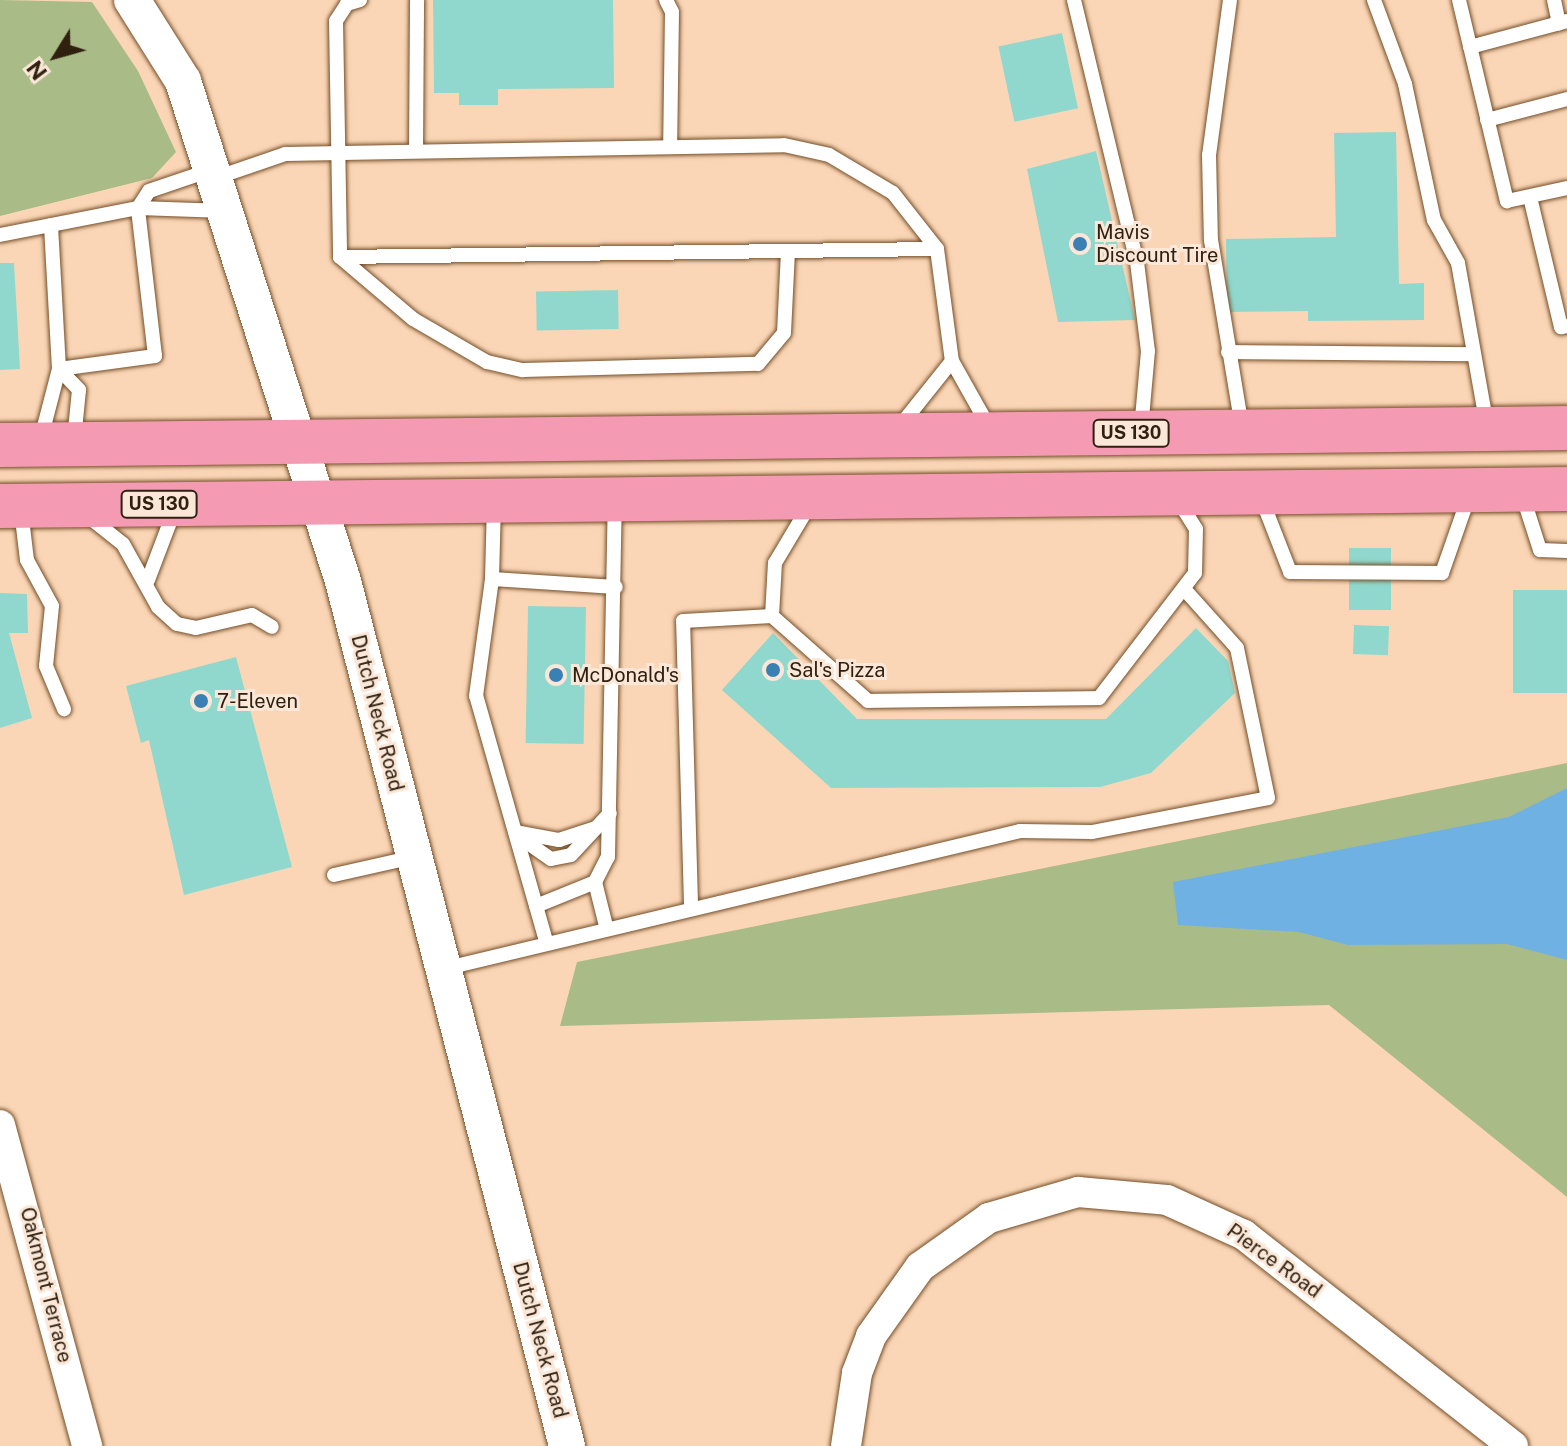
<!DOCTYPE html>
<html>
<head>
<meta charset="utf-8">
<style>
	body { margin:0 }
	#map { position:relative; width:1567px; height:1446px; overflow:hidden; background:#fbd6b6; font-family:"Public Sans",sans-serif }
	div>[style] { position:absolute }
	.green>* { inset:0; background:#a9bb87 }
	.water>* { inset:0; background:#70b1e4 }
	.building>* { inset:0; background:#90d8cd; transform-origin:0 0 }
	.roads { filter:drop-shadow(0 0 2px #744e28) drop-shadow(0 0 2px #744e28) }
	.service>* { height:14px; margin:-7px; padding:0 7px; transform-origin:7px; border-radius:7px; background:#fff }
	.minor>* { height:30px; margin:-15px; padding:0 15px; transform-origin:15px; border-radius:15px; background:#fff }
	.tertiary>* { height:36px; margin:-18px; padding:0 18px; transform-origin:18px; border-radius:18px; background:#fff }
	.trunk>* { height:44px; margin:-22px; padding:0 22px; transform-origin:22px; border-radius:22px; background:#f49ab2 }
	.dots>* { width:22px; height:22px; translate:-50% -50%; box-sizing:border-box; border:4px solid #fae7d7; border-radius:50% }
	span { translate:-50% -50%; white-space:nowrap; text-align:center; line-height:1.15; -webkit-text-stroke:6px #fae7d7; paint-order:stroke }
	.shield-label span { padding:2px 6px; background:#fae7d7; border:2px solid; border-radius:6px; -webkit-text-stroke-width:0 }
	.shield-label { font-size:18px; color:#302010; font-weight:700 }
	.poi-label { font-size:20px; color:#302010 }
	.left { translate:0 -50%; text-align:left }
	.street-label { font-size:20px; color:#302010 }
	.north { position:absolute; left:16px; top:16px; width:80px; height:80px; -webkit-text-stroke:6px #fae7d7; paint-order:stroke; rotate:233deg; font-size:22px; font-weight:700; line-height:32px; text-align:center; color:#302010 }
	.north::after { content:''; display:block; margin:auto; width:28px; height:36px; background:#302010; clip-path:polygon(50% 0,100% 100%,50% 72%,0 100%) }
</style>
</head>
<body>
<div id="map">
	<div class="green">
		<i style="clip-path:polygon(0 0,92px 2px,138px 71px,176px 152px,152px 178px,0 216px)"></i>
		<i style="clip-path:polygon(1567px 763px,1567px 1197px,1329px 1005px,560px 1026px,577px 962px)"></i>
	</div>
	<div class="water">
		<i style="clip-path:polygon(1567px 788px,1567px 960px,1507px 944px,1348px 945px,1299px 932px,1178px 925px,1173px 882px,1509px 817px)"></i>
	</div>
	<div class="building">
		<i style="clip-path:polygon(433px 0,613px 0,614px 88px,498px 89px,498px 105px,459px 105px,459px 93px,434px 93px)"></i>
		<i style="left:1062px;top:33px;width:77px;height:65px;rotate:78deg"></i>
		<i style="clip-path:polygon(1396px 132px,1399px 284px,1424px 283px,1424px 320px,1308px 321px,1308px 311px,1227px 312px,1226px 239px,1336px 237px,1334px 133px)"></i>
		<i style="clip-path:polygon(1096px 151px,1135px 320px,1058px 322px,1027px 169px)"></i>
		<i style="clip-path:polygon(0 263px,14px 263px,20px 369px,0 370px)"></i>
		<i style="left:618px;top:290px;width:39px;height:82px;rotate:89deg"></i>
		<i style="left:1349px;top:548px;width:42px;height:62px"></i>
		<i style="left:1513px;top:590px;width:54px;height:103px"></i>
		<i style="clip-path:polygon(0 593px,27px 594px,28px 633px,9px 633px,32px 718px,0 728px)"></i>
		<i style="left:528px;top:606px;width:58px;height:137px;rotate:1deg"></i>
		<i style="left:1354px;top:625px;width:35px;height:29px;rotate:2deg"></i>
		<i style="clip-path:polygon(1196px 628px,1228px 661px,1235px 693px,1151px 773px,1100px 787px,831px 788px,722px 690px,773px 633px,857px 719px,1106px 719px)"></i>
		<i style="clip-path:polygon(236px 657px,292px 867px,184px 895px,149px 740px,141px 743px,126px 686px)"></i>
	</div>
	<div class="roads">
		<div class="service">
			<i style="left:360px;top:0;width:14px;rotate:163deg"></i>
			<i style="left:347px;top:4px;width:20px;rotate:123deg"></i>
			<i style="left:336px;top:21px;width:236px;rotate:89deg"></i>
			<i style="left:340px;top:257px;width:96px;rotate:40.3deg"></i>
			<i style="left:413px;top:319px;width:86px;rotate:30.2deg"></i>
			<i style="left:487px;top:362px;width:37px;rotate:13deg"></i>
			<i style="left:523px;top:370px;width:235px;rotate:-1.5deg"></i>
			<i style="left:758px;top:364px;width:40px;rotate:-50deg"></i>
			<i style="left:784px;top:333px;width:81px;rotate:-87.2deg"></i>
			<i style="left:666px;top:0;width:13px;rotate:63deg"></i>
			<i style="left:672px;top:12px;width:135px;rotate:90.8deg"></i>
			<i style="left:1074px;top:0;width:269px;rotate:76.5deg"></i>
			<i style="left:1137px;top:262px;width:90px;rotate:83deg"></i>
			<i style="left:1148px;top:351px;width:78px;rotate:95.1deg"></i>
			<i style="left:1230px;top:0;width:156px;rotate:97.7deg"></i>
			<i style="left:1209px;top:155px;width:85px;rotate:88.7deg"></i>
			<i style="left:1211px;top:240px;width:190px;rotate:80.6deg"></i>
			<i style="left:1374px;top:0;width:90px;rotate:69.7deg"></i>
			<i style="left:1405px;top:84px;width:139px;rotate:78deg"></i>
			<i style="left:1434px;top:220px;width:49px;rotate:60.8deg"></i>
			<i style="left:1458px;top:263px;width:165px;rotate:79.9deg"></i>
			<i style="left:1459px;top:0;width:207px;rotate:76.6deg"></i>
			<i style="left:1507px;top:201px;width:61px;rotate:-12.2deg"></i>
			<i style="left:1554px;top:0;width:24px;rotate:78deg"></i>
			<i style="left:1470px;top:47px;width:100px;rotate:-15deg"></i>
			<i style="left:1487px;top:120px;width:83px;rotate:-14.7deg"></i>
			<i style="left:416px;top:151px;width:151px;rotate:-89.6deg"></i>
			<i style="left:215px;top:178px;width:74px;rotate:-18.9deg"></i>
			<i style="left:285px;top:154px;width:499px;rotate:-1deg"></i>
			<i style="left:784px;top:145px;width:46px;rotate:12.5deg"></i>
			<i style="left:829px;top:155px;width:74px;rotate:30.7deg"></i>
			<i style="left:893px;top:193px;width:71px;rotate:51.8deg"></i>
			<i style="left:937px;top:249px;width:113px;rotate:82.4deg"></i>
			<i style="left:1530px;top:197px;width:134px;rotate:76.6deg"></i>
			<i style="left:1561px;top:327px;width:6px;rotate:-9deg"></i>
			<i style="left:0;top:235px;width:141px;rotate:-11.1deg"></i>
			<i style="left:138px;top:208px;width:87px;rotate:2deg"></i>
			<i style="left:340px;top:257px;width:597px;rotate:-0.77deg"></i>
			<i style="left:1228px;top:352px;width:241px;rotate:0.5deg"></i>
			<i style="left:59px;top:369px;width:97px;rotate:-7.7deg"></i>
			<i style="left:155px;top:356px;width:149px;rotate:-96.6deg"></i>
			<i style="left:138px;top:208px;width:20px;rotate:-57deg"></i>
			<i style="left:149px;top:191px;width:65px;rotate:-18.7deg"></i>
			<i style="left:59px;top:369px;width:29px;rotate:46deg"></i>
			<i style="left:79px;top:390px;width:50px;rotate:95.7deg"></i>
			<i style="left:900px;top:426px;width:83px;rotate:-51.3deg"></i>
			<i style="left:952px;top:361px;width:76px;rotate:60.7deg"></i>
			<i style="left:41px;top:438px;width:71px;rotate:-75.4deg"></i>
			<i style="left:59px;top:369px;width:144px;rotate:-93.2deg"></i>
			<i style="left:1522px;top:494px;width:59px;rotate:72.2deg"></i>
			<i style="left:1540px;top:550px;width:27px;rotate:2deg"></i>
			<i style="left:1262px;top:500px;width:77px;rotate:68.7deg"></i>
			<i style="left:1290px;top:572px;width:152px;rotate:0.4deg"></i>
			<i style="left:1442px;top:573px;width:82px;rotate:-70.7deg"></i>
			<i style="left:21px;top:510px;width:50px;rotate:83.2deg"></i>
			<i style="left:27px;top:560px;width:52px;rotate:61.5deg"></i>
			<i style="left:52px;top:606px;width:60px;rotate:95.7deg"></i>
			<i style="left:46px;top:666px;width:47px;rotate:67.3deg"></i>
			<i style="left:89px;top:517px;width:43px;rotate:38.5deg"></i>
			<i style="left:123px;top:544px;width:72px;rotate:60.9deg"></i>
			<i style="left:158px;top:607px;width:25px;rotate:42deg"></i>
			<i style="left:177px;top:624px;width:19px;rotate:12deg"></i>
			<i style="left:196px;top:628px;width:57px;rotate:-13.1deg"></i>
			<i style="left:252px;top:615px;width:23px;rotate:31deg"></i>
			<i style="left:492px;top:579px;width:74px;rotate:-88.5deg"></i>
			<i style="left:148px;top:580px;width:76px;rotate:-69.2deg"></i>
			<i style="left:772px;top:616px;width:53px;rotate:-86.8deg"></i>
			<i style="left:775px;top:563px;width:66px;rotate:-59.2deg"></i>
			<i style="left:515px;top:832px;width:45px;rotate:10.3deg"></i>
			<i style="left:559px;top:840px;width:38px;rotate:-18deg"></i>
			<i style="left:518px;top:836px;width:40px;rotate:34.9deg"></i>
			<i style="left:551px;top:859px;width:20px;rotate:-11deg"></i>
			<i style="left:571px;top:855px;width:57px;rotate:-47.1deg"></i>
			<i style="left:334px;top:875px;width:82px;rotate:-12.7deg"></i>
			<i style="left:595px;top:882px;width:45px;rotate:76deg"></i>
			<i style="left:691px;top:904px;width:283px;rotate:-91.6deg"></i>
			<i style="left:683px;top:621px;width:89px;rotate:-3.2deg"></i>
			<i style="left:772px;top:616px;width:128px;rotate:41.5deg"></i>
			<i style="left:868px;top:701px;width:231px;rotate:-0.7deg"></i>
			<i style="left:1099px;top:698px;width:158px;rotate:-52.5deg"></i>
			<i style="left:1195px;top:573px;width:44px;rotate:-88.7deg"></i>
			<i style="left:1196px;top:529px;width:36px;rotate:-122deg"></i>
			<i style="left:536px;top:906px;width:64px;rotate:-22.1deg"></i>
			<i style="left:595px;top:882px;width:28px;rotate:-63deg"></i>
			<i style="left:608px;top:857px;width:355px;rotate:-88.9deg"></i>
			<i style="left:546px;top:941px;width:255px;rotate:-105.9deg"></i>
			<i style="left:476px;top:696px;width:118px;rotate:-82.2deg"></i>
			<i style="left:492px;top:579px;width:124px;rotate:3.7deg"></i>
			<i style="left:443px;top:969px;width:593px;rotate:-13.45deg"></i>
			<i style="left:1020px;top:831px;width:72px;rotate:0.8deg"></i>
			<i style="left:1092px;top:832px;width:179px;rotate:-10.9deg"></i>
			<i style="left:1268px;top:798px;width:153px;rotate:-101.7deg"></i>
			<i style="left:1237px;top:648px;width:79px;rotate:-131.9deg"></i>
		</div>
		<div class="minor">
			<i style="left:0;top:1125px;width:333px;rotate:74.8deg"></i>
			<i style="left:846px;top:1446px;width:74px;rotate:-81.4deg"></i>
			<i style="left:857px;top:1373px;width:40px;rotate:-69deg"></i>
			<i style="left:871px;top:1336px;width:85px;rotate:-54.6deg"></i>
			<i style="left:920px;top:1267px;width:85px;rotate:-35.4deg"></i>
			<i style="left:989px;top:1218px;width:93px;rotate:-16.3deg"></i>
			<i style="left:1078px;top:1192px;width:89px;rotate:5.1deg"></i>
			<i style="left:1167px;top:1200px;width:85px;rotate:24.4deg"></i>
			<i style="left:1244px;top:1235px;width:342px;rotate:38.1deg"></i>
		</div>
		<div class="tertiary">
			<i style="left:132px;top:0;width:96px;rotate:57.8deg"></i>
			<i style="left:183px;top:81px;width:525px;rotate:72.26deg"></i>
			<i style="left:343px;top:581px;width:894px;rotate:75.48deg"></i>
		</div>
		<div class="trunk">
			<i style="left:0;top:445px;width:1567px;rotate:-0.62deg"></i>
			<i style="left:0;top:506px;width:1567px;rotate:-0.62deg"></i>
		</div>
	</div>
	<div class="dots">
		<i style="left:1080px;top:244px;background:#3980b5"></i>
		<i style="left:773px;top:670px;background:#3980b5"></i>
		<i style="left:556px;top:675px;background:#3980b5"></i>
		<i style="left:201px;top:701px;background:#3980b5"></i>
	</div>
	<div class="shield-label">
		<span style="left:1131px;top:433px">US 130</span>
		<span style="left:159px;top:504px">US 130</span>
	</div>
	<div class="poi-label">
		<span class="left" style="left:1096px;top:244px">Mavis<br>Discount Tire</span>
		<span class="left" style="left:789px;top:670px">Sal's Pizza</span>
		<span class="left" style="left:572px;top:675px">McDonald's</span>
		<span class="left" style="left:217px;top:701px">7-Eleven</span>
	</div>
	<div class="street-label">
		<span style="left:377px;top:713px;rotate:76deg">Dutch Neck Road</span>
		<span style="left:1274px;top:1261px;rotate:36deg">Pierce Road</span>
		<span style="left:46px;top:1285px;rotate:76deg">Oakmont Terrace</span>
		<span style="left:540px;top:1340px;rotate:75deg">Dutch Neck Road</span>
	</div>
	<div class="north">N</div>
</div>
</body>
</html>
